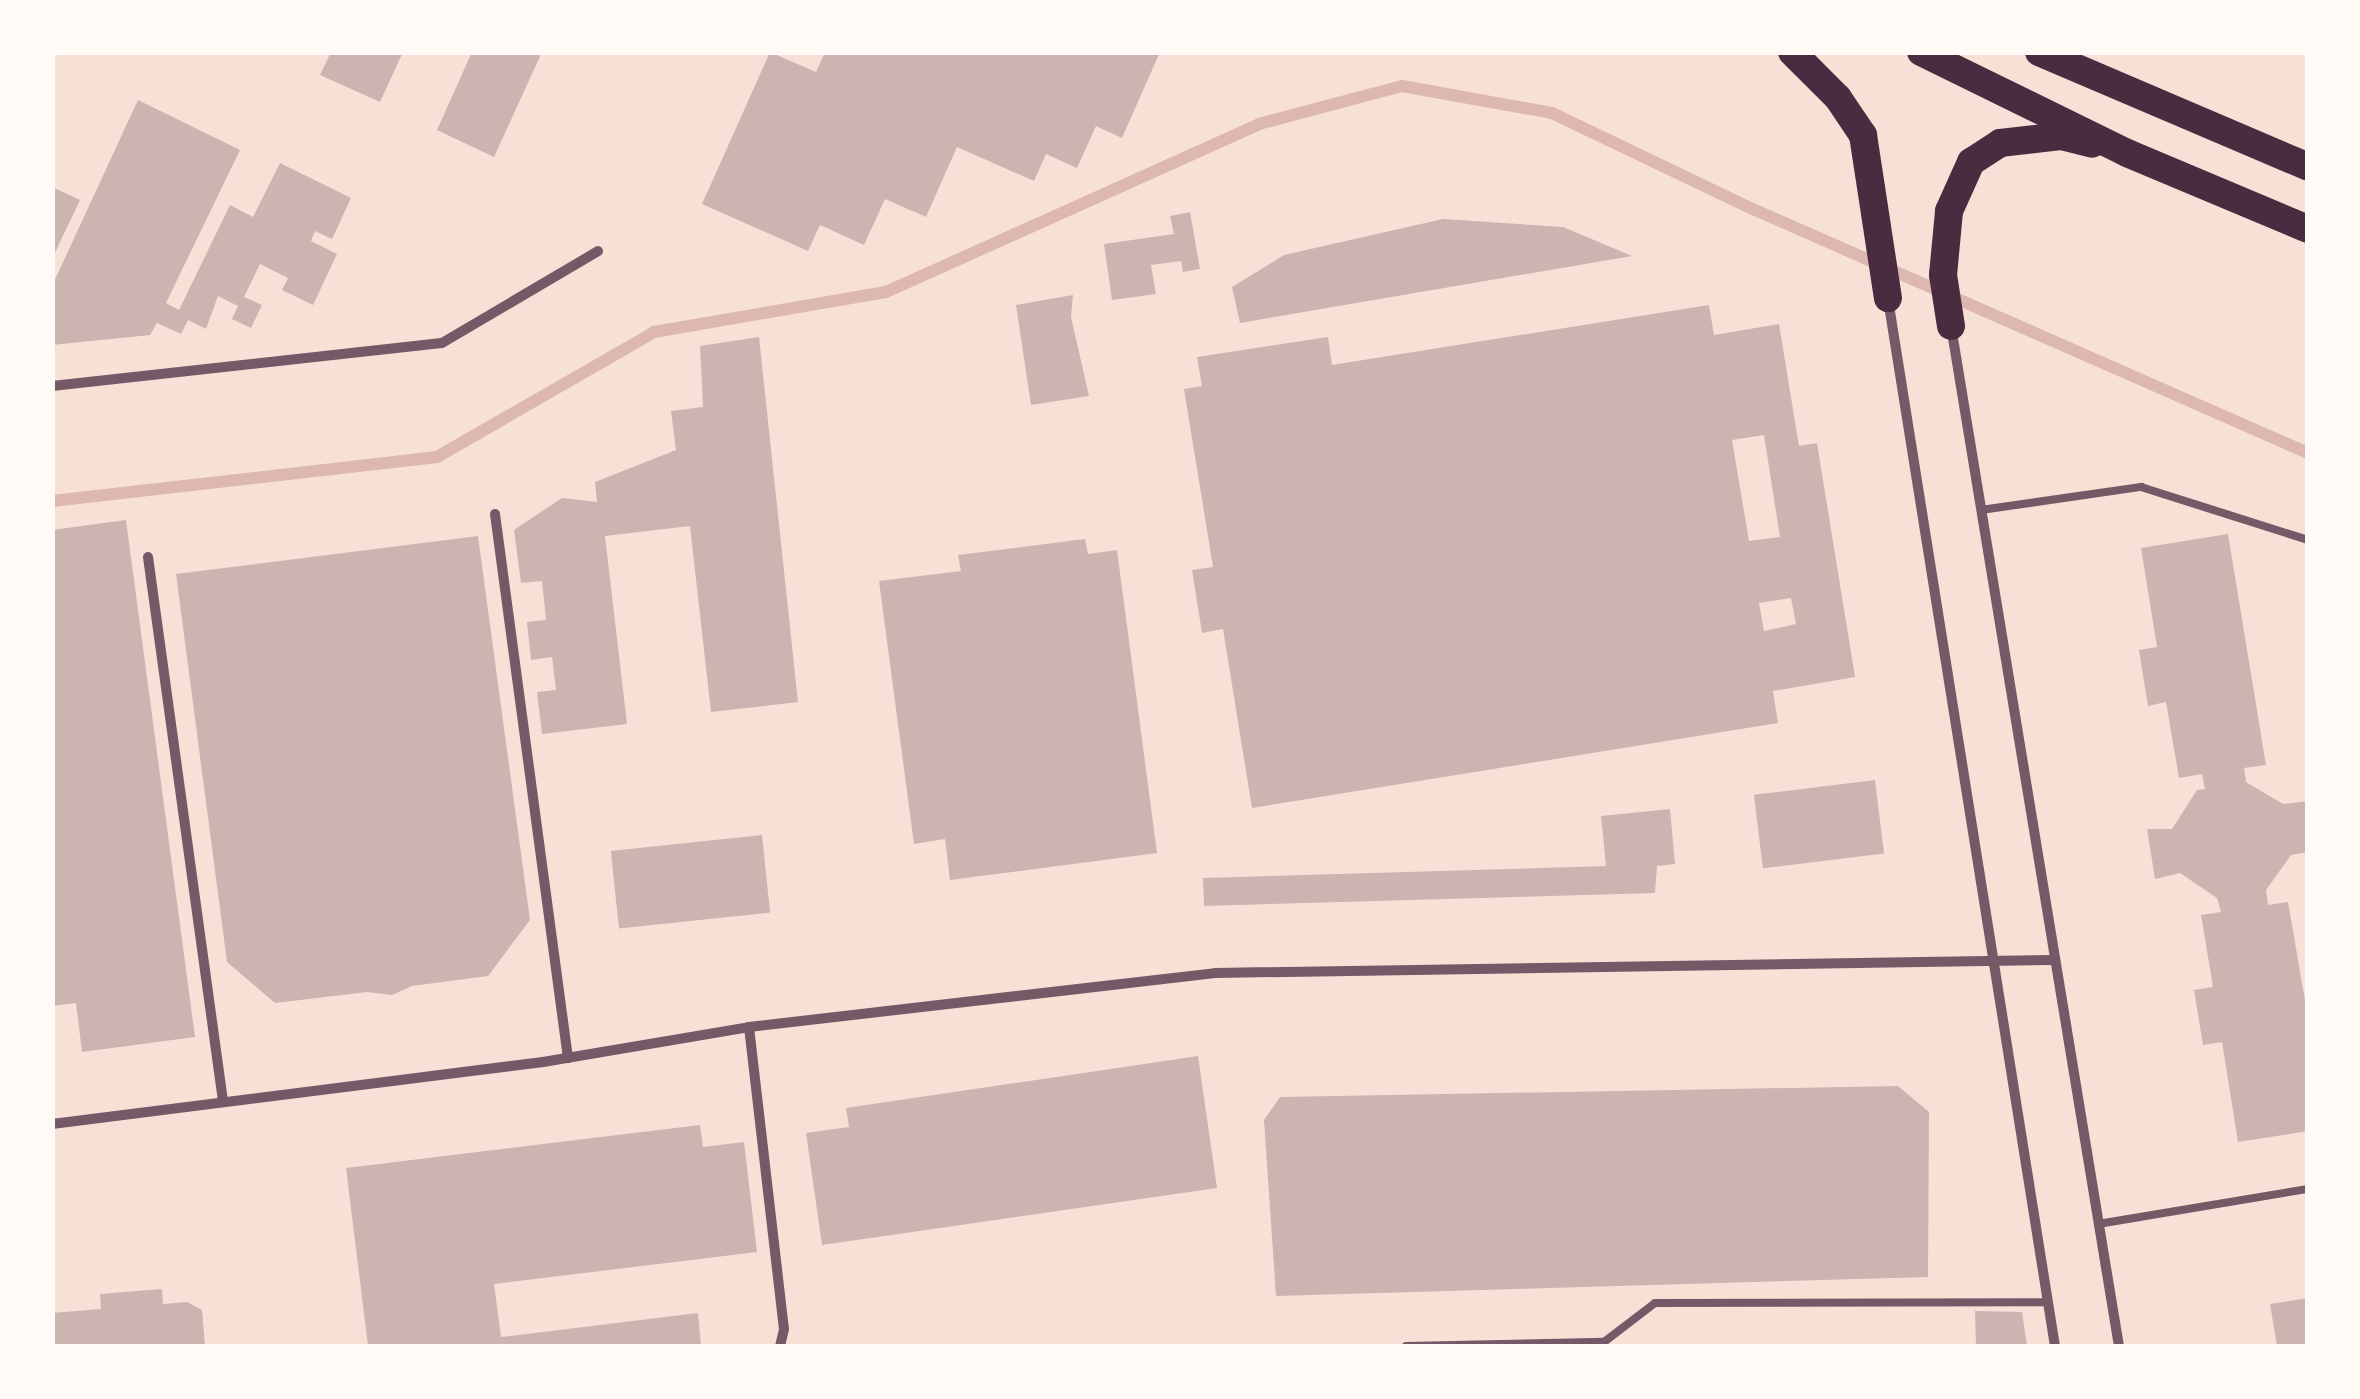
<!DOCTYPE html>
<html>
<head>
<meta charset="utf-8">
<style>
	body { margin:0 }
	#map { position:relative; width:2360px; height:1399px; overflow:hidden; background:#f7e1d7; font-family:"Source Sans 3",sans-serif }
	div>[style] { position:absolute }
	.stream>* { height:12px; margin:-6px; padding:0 6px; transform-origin:6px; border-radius:6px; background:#dcb8b0 }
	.building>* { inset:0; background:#ccb4b1; transform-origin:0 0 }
	.service>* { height:8px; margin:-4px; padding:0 4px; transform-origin:4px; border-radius:4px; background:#755966 }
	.minor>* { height:10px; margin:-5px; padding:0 5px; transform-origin:5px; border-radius:5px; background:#755966 }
	.trunk>* { height:28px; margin:-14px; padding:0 14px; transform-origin:14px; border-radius:14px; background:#4a2c40 }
	span { translate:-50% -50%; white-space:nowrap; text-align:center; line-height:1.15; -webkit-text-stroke:10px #fffaf5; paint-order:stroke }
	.frame { position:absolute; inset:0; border:55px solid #fffaf5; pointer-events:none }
</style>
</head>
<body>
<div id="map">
	<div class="stream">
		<i style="left:52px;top:501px;width:388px;rotate:-6.5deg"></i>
		<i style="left:437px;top:457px;width:250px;rotate:-29.9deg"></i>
		<i style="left:654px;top:332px;width:235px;rotate:-9.8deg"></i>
		<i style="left:886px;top:292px;width:409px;rotate:-24.2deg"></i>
		<i style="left:1259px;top:124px;width:148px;rotate:-14.9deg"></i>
		<i style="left:1402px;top:86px;width:152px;rotate:10.2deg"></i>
		<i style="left:1552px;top:113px;width:215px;rotate:25.6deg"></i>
		<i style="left:1746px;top:206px;width:614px;rotate:23.73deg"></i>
	</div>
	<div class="building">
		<i style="clip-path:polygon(331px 52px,403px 52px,380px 102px,320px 75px)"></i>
		<i style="clip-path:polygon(472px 52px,542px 52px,494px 157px,437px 130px)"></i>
		<i style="clip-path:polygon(770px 52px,816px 72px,825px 52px,1160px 52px,1122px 138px,1096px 126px,1077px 168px,1046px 154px,1034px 181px,957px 147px,926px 217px,885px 199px,864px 245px,820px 225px,808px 251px,702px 204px)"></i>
		<i style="clip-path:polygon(138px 100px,240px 150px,166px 303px,179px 310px,230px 205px,253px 217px,280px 163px,351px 198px,332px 239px,315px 231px,311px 241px,337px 254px,313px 305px,282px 290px,288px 278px,260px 264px,244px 297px,262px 305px,251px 328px,232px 319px,238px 306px,218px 296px,206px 329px,188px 320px,181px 334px,157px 323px,150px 335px,52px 345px,52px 286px)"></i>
		<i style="clip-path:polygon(52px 187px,80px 200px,52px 259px)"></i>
		<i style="clip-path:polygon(1190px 212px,1200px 269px,1183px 272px,1181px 261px,1151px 265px,1156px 294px,1112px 300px,1104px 244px,1174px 234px,1170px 216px)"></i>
		<i style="clip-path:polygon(1443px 219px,1563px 227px,1632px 256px,1240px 323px,1232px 287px,1284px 255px)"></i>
		<i style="clip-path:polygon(1073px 295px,1071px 317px,1089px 396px,1031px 405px,1016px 305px)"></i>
		<i style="clip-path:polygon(evenodd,1709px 305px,1714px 335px,1779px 324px,1799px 446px,1817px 443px,1855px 677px,1773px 691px,1778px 723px,1252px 808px,1223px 629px,1202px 633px,1192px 570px,1213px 567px,1184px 389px,1202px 386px,1197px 357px,1328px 337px,1332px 365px,1709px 305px,1764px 435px,1780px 537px,1749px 541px,1732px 440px,1764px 435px,1709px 305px,1791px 598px,1796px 624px,1764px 631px,1759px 603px,1791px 598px)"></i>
		<i style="clip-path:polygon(759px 337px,798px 702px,711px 712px,690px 526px,605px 536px,627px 724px,542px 734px,537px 692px,556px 690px,552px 657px,531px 660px,527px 622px,546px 620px,542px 581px,521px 583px,514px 530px,562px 498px,597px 502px,595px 482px,676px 450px,671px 411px,703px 407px,700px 346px)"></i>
		<i style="clip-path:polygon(126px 520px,195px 1037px,82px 1052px,76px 1003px,52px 1006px,52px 530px)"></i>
		<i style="clip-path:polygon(2228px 534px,2266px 765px,2244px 768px,2246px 782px,2283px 804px,2308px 801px,2308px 852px,2291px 855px,2266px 890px,2268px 905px,2288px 902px,2308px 1018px,2308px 1131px,2238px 1142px,2222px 1042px,2203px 1045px,2194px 990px,2213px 987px,2201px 915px,2221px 912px,2217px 898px,2180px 873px,2155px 879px,2147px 829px,2172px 829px,2197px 790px,2205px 789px,2202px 774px,2179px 778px,2166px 702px,2148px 706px,2139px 650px,2157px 647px,2141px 548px)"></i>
		<i style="clip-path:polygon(478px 536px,530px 920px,488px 976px,412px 986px,392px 995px,367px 992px,275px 1003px,227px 962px,176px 574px)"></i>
		<i style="clip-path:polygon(1085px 539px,1088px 554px,1117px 550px,1157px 853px,950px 880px,945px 839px,914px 844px,879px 581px,961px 571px,958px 555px)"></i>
		<i style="left:1875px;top:780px;width:74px;height:122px;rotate:83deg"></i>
		<i style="clip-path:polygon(1670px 809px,1675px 864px,1657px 866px,1655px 893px,1204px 906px,1203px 878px,1606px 866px,1601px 816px)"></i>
		<i style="left:762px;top:835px;width:78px;height:152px;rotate:84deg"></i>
		<i style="clip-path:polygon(1198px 1056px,1217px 1188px,822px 1245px,806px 1133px,849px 1127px,846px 1108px)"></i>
		<i style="clip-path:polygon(1898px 1086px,1929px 1112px,1928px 1277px,1276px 1296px,1264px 1120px,1280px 1097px)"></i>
		<i style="clip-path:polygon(700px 1125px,703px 1147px,744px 1142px,757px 1252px,494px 1284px,501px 1337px,698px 1313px,701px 1346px,368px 1346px,346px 1168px)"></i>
		<i style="clip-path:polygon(162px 1289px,163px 1304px,187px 1302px,202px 1310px,205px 1346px,52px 1346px,52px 1313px,101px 1309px,100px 1294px)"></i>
		<i style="clip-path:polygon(2308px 1298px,2308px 1346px,2277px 1346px,2270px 1304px)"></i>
		<i style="clip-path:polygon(1975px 1311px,2022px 1312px,2027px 1346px,1976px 1346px)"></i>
	</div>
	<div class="service">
		<i style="left:1981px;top:510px;width:162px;rotate:-8.2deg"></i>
		<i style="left:2141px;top:487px;width:175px;rotate:17.6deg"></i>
		<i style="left:2098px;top:1224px;width:213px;rotate:-9.5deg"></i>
		<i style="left:1406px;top:1346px;width:198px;rotate:-1.2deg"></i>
		<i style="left:1604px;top:1342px;width:64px;rotate:-37.4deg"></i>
		<i style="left:1655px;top:1303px;width:392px;rotate:-0.1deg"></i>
	</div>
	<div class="minor">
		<i style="left:1888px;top:299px;width:1060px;rotate:80.94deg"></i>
		<i style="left:1951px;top:326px;width:1034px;rotate:80.65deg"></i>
		<i style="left:52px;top:386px;width:392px;rotate:-6.3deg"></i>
		<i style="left:442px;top:343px;width:181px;rotate:-30.5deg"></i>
		<i style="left:495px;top:514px;width:549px;rotate:82.36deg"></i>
		<i style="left:148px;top:557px;width:549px;rotate:82.15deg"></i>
		<i style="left:749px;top:1027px;width:304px;rotate:83.4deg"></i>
		<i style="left:784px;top:1329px;width:17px;rotate:103deg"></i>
		<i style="left:52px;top:1124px;width:495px;rotate:-7.2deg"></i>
		<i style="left:543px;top:1062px;width:209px;rotate:-9.6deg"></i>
		<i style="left:749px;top:1027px;width:469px;rotate:-6.6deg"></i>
		<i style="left:1215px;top:973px;width:838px;rotate:-0.89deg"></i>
	</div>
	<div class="trunk">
		<i style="left:1792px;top:52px;width:65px;rotate:45deg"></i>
		<i style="left:1838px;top:98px;width:45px;rotate:56deg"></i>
		<i style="left:1863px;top:135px;width:165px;rotate:81.3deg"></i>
		<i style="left:1921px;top:52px;width:229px;rotate:26.1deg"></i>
		<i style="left:2127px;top:153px;width:196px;rotate:22.8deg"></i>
		<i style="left:2039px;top:52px;width:293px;rotate:23.1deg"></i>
		<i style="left:1951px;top:326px;width:52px;rotate:-98.9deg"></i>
		<i style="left:1943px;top:275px;width:64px;rotate:-84.6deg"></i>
		<i style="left:1949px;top:211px;width:54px;rotate:-65.8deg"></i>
		<i style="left:1971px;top:162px;width:35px;rotate:-33deg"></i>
		<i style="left:2000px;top:143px;width:61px;rotate:-6.5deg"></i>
		<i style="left:2061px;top:136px;width:32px;rotate:14deg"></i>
	</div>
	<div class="frame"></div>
</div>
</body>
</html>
